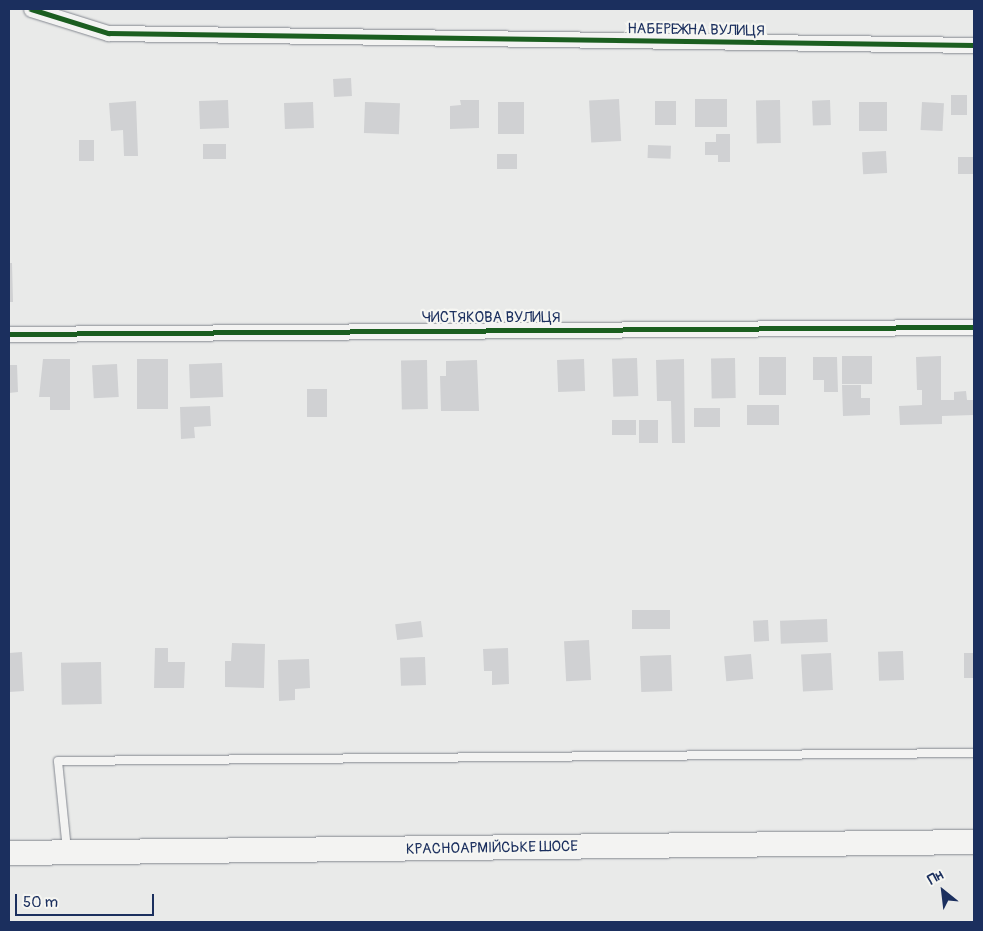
<!DOCTYPE html>
<html>
<head>
<meta charset="utf-8">
<style>
	body { margin:0 }
	#map { position:relative; width:983px; height:931px; overflow:hidden; background:#e9eae9; font-family:Pangolin,sans-serif }
	div>[style] { position:absolute }
	.building>* { inset:0; background:#d0d1d3; transform-origin:0 0 }
	.roads { filter:drop-shadow(0 0 1px #848890) drop-shadow(0 0 1px #848890) }
	.service>* { height:8px; margin:-4px; padding:0 4px; transform-origin:4px; border-radius:4px; background:#f3f3f2 }
	.minor>* { height:15px; margin:-7.5px; padding:0 7.5px; transform-origin:7.5px; border-radius:7.5px; background:#f3f3f2 }
	.primary>* { height:24px; margin:-12px; padding:0 12px; transform-origin:12px; border-radius:12px; background:#f3f3f2 }
	.cycleway>* { height:5px; margin:-2.5px; padding:0 2.5px; transform-origin:2.5px; border-radius:2.5px; background:#1b5e20 }
	span { translate:-50% -50%; white-space:nowrap; text-align:center; line-height:1.15; -webkit-text-stroke:4.5px #f6f6f2; paint-order:stroke }
	.street-label { font-size:15px; color:#1b2f5e }
	.frame { position:absolute; inset:0; border:10px solid #1b2f5e; pointer-events:none }
	.north { position:absolute; left:918px; top:866px; width:50px; height:50px; -webkit-text-stroke:4px #f6f6f2; paint-order:stroke; rotate:331deg; font-size:14px; font-weight:700; line-height:20px; text-align:center; color:#1b2f5e }
	.north::after { content:''; display:block; margin:auto; width:18px; height:22px; background:#1b2f5e; clip-path:polygon(50% 0,100% 100%,50% 72%,0 100%) }
	.scale { position:absolute; left:15px; top:894px; width:139px; height:22px; box-sizing:border-box; border:2px solid #1b2f5e; border-top:0; padding-left:6px; font-size:15px; line-height:18px; white-space:nowrap; color:#1b2f5e; -webkit-text-stroke:4px #f6f6f2; paint-order:stroke }
</style>
</head>
<body>
<div id="map">
	<div class="building">
		<i style="left:351px;top:78px;width:18px;height:18px;rotate:87deg"></i>
		<i style="left:967px;top:95px;width:20px;height:16px;rotate:90deg"></i>
		<i style="left:619px;top:99px;width:42px;height:30px;rotate:87deg"></i>
		<i style="left:695px;top:99px;width:32px;height:28px"></i>
		<i style="left:228px;top:100px;width:28px;height:29px;rotate:88deg"></i>
		<i style="clip-path:polygon(460px 100px,479px 100px,479px 128px,450px 129px,450px 106px,461px 105px)"></i>
		<i style="left:780px;top:100px;width:43px;height:24px;rotate:89deg"></i>
		<i style="left:830px;top:100px;width:25px;height:18px;rotate:88deg"></i>
		<i style="clip-path:polygon(136px 101px,138px 156px,124px 156px,123px 130px,111px 131px,109px 103px)"></i>
		<i style="left:655px;top:101px;width:21px;height:24px"></i>
		<i style="left:313px;top:102px;width:26px;height:29px;rotate:88deg"></i>
		<i style="left:365px;top:102px;width:35px;height:31px;rotate:2deg"></i>
		<i style="left:498px;top:102px;width:26px;height:32px"></i>
		<i style="left:887px;top:102px;width:29px;height:28px;rotate:90deg"></i>
		<i style="left:922px;top:102px;width:22px;height:28px;rotate:3deg"></i>
		<i style="clip-path:polygon(716px 134px,730px 134px,730px 162px,718px 162px,718px 155px,705px 155px,705px 142px,716px 142px)"></i>
		<i style="left:79px;top:140px;width:15px;height:21px"></i>
		<i style="left:203px;top:144px;width:23px;height:15px"></i>
		<i style="left:648px;top:145px;width:23px;height:13px;rotate:2deg"></i>
		<i style="left:886px;top:151px;width:22px;height:24px;rotate:87deg"></i>
		<i style="left:497px;top:154px;width:20px;height:15px"></i>
		<i style="left:958px;top:157px;width:16px;height:17px"></i>
		<i style="clip-path:polygon(9px 263px,12px 263px,13px 302px,9px 302px)"></i>
		<i style="left:872px;top:356px;width:28px;height:30px;rotate:90deg"></i>
		<i style="clip-path:polygon(941px 356px,941px 400px,954px 400px,954px 392px,966px 391px,967px 400px,974px 400px,974px 415px,942px 416px,942px 424px,900px 425px,899px 406px,922px 405px,922px 390px,917px 390px,916px 357px)"></i>
		<i style="left:759px;top:357px;width:27px;height:38px"></i>
		<i style="clip-path:polygon(813px 357px,837px 357px,838px 392px,824px 392px,824px 380px,813px 380px)"></i>
		<i style="left:637px;top:358px;width:38px;height:25px;rotate:88deg"></i>
		<i style="left:735px;top:358px;width:40px;height:24px;rotate:89deg"></i>
		<i style="clip-path:polygon(43px 359px,70px 359px,70px 410px,50px 410px,50px 397px,39px 397px)"></i>
		<i style="left:137px;top:359px;width:31px;height:50px"></i>
		<i style="left:584px;top:359px;width:32px;height:27px;rotate:88deg"></i>
		<i style="clip-path:polygon(684px 359px,685px 443px,672px 443px,671px 401px,657px 401px,656px 360px)"></i>
		<i style="left:427px;top:360px;width:49px;height:26px;rotate:89deg"></i>
		<i style="clip-path:polygon(477px 360px,479px 411px,441px 411px,440px 376px,446px 376px,446px 361px)"></i>
		<i style="left:222px;top:363px;width:34px;height:33px;rotate:88deg"></i>
		<i style="left:117px;top:364px;width:33px;height:25px;rotate:87deg"></i>
		<i style="clip-path:polygon(9px 365px,17px 365px,18px 392px,9px 393px)"></i>
		<i style="clip-path:polygon(842px 385px,861px 385px,861px 398px,870px 398px,870px 415px,843px 416px)"></i>
		<i style="left:307px;top:389px;width:20px;height:28px"></i>
		<i style="left:747px;top:405px;width:32px;height:20px"></i>
		<i style="clip-path:polygon(210px 406px,211px 426px,194px 427px,195px 438px,181px 439px,180px 407px)"></i>
		<i style="left:720px;top:408px;width:19px;height:26px;rotate:90deg"></i>
		<i style="left:612px;top:420px;width:24px;height:15px"></i>
		<i style="left:639px;top:420px;width:19px;height:23px"></i>
		<i style="left:632px;top:610px;width:38px;height:19px"></i>
		<i style="left:827px;top:619px;width:23px;height:47px;rotate:88deg"></i>
		<i style="left:768px;top:620px;width:21px;height:15px;rotate:87deg"></i>
		<i style="left:421px;top:621px;width:16px;height:26px;rotate:83deg"></i>
		<i style="left:589px;top:640px;width:40px;height:25px;rotate:87deg"></i>
		<i style="clip-path:polygon(232px 643px,265px 644px,264px 688px,225px 687px,225px 661px,231px 661px)"></i>
		<i style="clip-path:polygon(155px 648px,168px 648px,168px 662px,185px 662px,184px 688px,154px 688px)"></i>
		<i style="clip-path:polygon(508px 648px,509px 684px,492px 685px,492px 671px,484px 671px,483px 649px)"></i>
		<i style="left:903px;top:651px;width:29px;height:25px;rotate:88deg"></i>
		<i style="clip-path:polygon(22px 652px,24px 691px,9px 692px,9px 653px)"></i>
		<i style="left:831px;top:653px;width:37px;height:30px;rotate:87deg"></i>
		<i style="left:974px;top:653px;width:25px;height:10px;rotate:90deg"></i>
		<i style="left:751px;top:654px;width:25px;height:27px;rotate:85deg"></i>
		<i style="left:671px;top:655px;width:36px;height:31px;rotate:88deg"></i>
		<i style="left:425px;top:657px;width:28px;height:25px;rotate:88deg"></i>
		<i style="clip-path:polygon(309px 659px,310px 688px,295px 689px,295px 700px,279px 701px,278px 660px)"></i>
		<i style="left:101px;top:662px;width:42px;height:40px;rotate:89deg"></i>
	</div>
	<div class="roads">
		<div class="service">
			<i style="left:67px;top:850px;width:89px;rotate:-95.8deg"></i>
			<i style="left:58px;top:761px;width:916px;rotate:-0.5deg"></i>
		</div>
		<div class="minor">
			<i style="left:31px;top:9px;width:81px;rotate:17.3deg"></i>
			<i style="left:108px;top:33px;width:866px;rotate:0.79deg"></i>
			<i style="left:9px;top:334px;width:965px;rotate:-0.42deg"></i>
		</div>
		<div class="primary">
			<i style="left:9px;top:853px;width:965px;rotate:-0.65deg"></i>
		</div>
	</div>
	<div class="cycleway">
		<i style="left:31px;top:9px;width:81px;rotate:17.3deg"></i>
		<i style="left:108px;top:33px;width:866px;rotate:0.79deg"></i>
		<i style="left:9px;top:334px;width:965px;rotate:-0.42deg"></i>
	</div>
	<div class="street-label">
		<span style="left:696px;top:30px;rotate:1deg">НАБЕРЕЖНА ВУЛИЦЯ</span>
		<span style="left:491px;top:318px">ЧИСТЯКОВА ВУЛИЦЯ</span>
		<span style="left:492px;top:848px;rotate:-1deg">КРАСНОАРМІЙСЬКЕ ШОСЕ</span>
	</div>
	<div class="frame"></div>
	<div class="north">Пн</div>
	<div class="scale">50 m</div>
</div>
</body>
</html>
